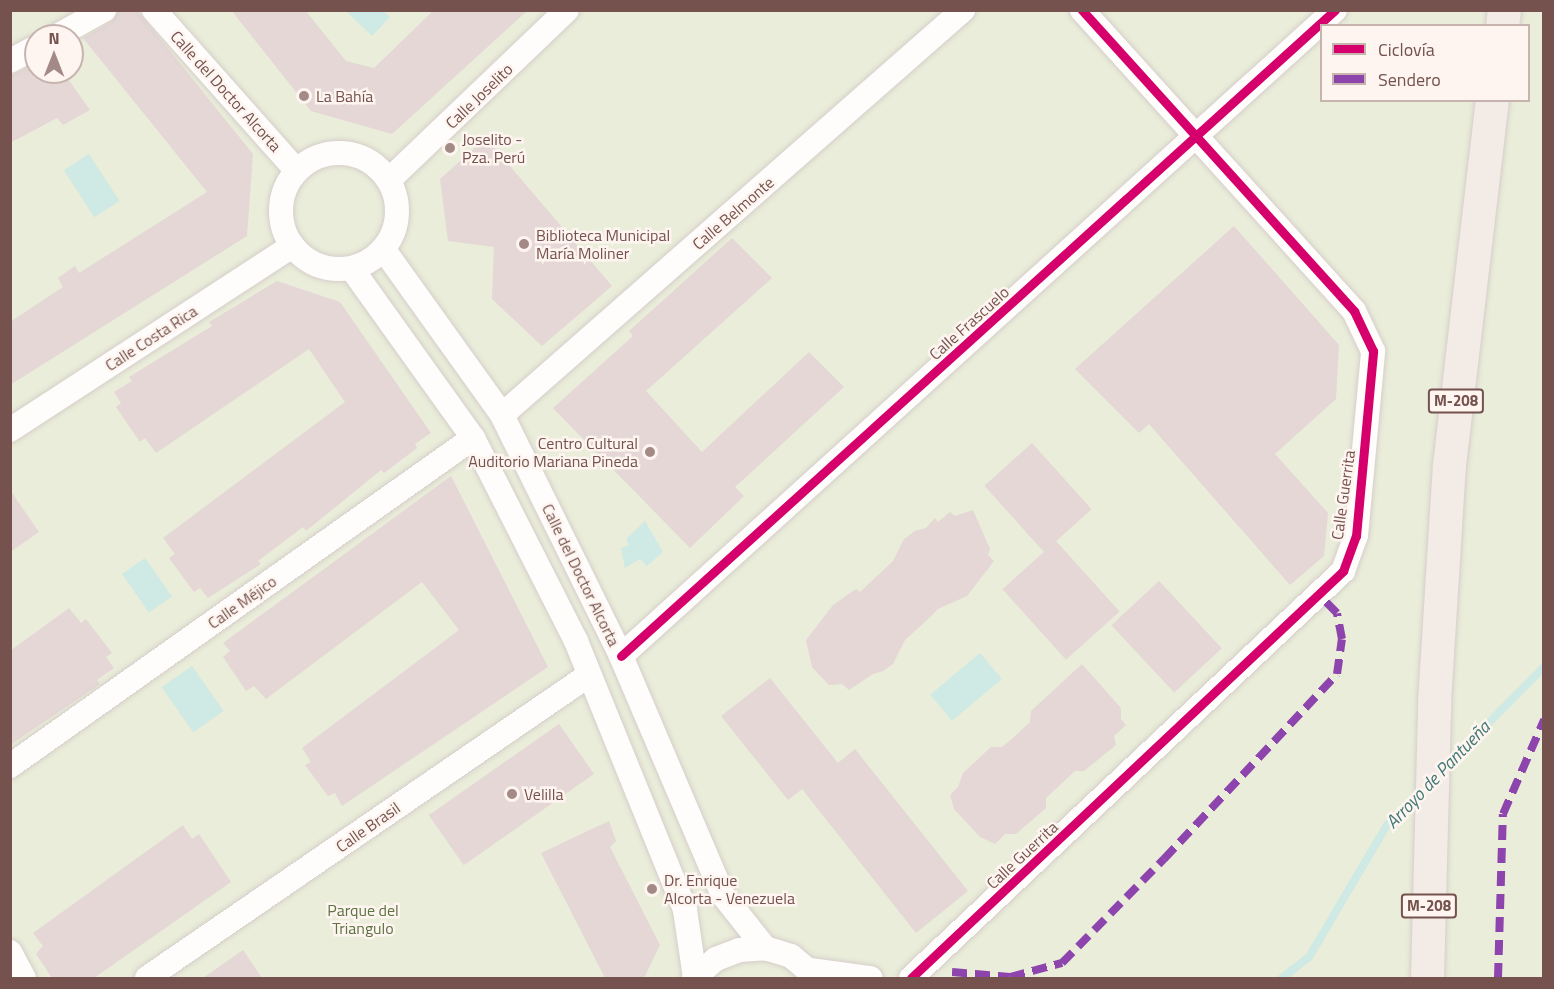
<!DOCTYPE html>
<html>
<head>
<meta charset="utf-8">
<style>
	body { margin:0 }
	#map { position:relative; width:1554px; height:989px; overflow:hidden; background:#f8f1ee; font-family:"Titillium Web",sans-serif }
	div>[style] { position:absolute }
	.green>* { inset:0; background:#e9edd9 }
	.water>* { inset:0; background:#cfe9e5; transform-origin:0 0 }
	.stream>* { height:8px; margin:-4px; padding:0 4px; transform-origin:4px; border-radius:4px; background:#cfe9e5 }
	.building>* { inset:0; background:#e4d7d5; transform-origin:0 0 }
	.roads { filter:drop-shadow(0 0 2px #d6cdca) drop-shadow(0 0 2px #d6cdca) }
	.street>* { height:24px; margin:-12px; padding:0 12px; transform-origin:12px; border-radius:12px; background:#fefdfc }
	.street>.ring { margin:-12px; padding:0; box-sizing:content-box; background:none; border:24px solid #fefdfc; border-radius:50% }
	.primary>* { height:33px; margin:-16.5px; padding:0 16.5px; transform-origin:16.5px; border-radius:16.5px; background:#f2ebe6 }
	.quiet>* { height:8px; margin-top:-4px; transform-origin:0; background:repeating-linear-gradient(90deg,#8e44ad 0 15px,transparent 0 23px) }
	.cycleway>* { height:9px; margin:-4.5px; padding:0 4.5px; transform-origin:4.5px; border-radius:4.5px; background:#d6006c }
	.dots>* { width:16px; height:16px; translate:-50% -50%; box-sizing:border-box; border:3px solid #fef5f0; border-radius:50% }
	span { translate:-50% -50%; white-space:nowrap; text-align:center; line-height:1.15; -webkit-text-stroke:5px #fef5f0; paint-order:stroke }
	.shield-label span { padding:2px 4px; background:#fef5f0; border:2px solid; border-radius:4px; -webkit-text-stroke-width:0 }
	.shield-label { font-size:15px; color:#75524e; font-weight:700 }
	.street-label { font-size:16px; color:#75524e }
	.poi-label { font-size:16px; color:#75524e }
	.left { translate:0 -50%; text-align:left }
	.right { translate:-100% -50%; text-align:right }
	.park-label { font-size:16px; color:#5e7443 }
	.water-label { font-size:18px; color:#427975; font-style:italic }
	.frame { position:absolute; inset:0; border:12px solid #75524e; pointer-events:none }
	.legend { position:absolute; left:1320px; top:24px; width:210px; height:78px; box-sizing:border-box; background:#fef5f0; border:2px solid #c7b4af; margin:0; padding:8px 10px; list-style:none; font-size:18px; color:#75524e }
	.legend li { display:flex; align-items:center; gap:12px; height:30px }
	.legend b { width:30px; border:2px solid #c7b4af }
	.north { position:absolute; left:24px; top:24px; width:60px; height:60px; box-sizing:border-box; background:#fef5f0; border:2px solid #c7b4af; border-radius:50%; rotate:0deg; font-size:16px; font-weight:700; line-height:24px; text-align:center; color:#75524e }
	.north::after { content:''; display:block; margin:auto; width:21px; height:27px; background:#a38a86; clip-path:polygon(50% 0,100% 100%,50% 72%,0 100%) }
</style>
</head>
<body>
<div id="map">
	<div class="green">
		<i style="clip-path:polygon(evenodd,10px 11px,1543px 11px,1543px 978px,11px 978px,10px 11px,1322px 26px,1528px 26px,1528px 100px,1322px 100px,1322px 26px,10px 11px,36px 36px,72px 36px,72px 72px,36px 72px,36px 36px)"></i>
	</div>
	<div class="water">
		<i style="clip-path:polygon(346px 11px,383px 11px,390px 17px,372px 36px)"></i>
		<i style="left:89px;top:154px;width:56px;height:30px;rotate:57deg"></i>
		<i style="clip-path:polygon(645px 521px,663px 552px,647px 566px,640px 559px,625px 568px,621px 548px,629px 545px,626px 539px)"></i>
		<i style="left:145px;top:558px;width:47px;height:28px;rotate:55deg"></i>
		<i style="left:980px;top:653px;width:34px;height:65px;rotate:50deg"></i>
		<i style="left:192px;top:666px;width:55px;height:37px;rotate:55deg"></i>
	</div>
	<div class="stream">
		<i style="left:1443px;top:769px;width:144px;rotate:-45.3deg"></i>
		<i style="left:1282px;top:978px;width:34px;rotate:-38deg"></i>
		<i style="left:1309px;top:957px;width:153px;rotate:-59.4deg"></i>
		<i style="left:1387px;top:825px;width:51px;rotate:-45deg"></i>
	</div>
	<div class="building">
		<i style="clip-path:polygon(119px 10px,137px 10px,253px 154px,247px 236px,10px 385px,10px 322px,63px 287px,58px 278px,75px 266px,79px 273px,207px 192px,83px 38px,111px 22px)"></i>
		<i style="clip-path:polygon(231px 10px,305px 10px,346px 61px,374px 68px,434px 10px,528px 10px,392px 134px,311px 111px)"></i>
		<i style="clip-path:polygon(36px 63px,36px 72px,63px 72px,90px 110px,63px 125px,57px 118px,10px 143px,10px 76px)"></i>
		<i style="clip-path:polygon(486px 138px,612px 286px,542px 346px,492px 299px,494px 247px,448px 241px,440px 179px)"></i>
		<i style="clip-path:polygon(1234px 226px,1339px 345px,1336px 399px,1275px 454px,1328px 513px,1324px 556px,1290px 585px,1149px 424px,1139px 433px,1075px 369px)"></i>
		<i style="clip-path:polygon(732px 238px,772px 278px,646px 391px,702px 452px,809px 352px,844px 387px,735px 487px,744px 496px,690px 548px,553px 408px,633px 336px,629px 331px)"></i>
		<i style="clip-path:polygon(277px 281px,340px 302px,431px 433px,415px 444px,417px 448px,384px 473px,381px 470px,306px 531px,303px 527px,258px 561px,261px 564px,208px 598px,200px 588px,194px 592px,169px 558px,175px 554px,163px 538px,345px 402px,309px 349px,156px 453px,145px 438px,140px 442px,116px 407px,121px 403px,114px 392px,132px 381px,129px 377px,212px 326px,209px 322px)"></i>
		<i style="left:1032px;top:443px;width:89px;height:64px;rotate:48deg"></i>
		<i style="clip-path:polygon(451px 476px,548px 667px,342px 806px,335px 793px,328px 796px,305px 765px,311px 762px,302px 748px,459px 630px,422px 582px,266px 699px,254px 686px,246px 691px,223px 657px,230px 651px,223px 643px)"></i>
		<i style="clip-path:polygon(10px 490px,39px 532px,10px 552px)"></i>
		<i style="clip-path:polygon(973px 510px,990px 549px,988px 555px,994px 561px,967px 596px,938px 609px,926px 621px,905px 640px,893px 664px,883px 671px,873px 674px,849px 690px,842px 684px,829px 685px,812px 667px,806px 640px,833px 605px,856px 589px,860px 592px,893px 561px,904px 539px,915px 531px,926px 528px,935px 518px,938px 522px,950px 512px,955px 516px)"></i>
		<i style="left:1056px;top:541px;width:95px;height:72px;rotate:48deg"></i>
		<i style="left:1159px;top:581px;width:92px;height:65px;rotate:47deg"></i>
		<i style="clip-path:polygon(69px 608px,81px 623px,86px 619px,112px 653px,106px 657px,114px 668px,97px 680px,100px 684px,10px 745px,10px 651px)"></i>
		<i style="clip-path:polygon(1082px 664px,1121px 708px,1121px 719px,1126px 725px,1114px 736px,1116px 745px,1084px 771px,1075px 771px,1046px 798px,1046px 808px,1016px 834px,1005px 834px,995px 844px,980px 837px,954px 809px,950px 795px,958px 787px,963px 773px,991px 747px,1002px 747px,1013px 738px,1030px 722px,1031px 711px)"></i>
		<i style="clip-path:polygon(770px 678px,838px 763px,855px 749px,968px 891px,916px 933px,802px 789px,788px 800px,721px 716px)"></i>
		<i style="left:559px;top:724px;width:61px;height:159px;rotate:55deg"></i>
		<i style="clip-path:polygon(609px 821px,616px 841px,610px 847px,660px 945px,644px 978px,605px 978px,541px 853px)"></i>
		<i style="clip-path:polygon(183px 825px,192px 839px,199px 834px,231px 882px,94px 978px,52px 978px,36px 954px,43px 946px,33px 933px)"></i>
		<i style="clip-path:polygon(243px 950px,262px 978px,203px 978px)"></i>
	</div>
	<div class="roads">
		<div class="street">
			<i style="left:154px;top:10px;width:215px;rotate:48.4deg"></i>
			<i style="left:57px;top:36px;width:54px;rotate:-29deg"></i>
			<i style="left:10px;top:61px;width:30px;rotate:-28deg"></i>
			<i class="ring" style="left:281px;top:153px;width:92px;height:92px"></i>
			<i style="left:389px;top:180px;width:246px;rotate:-43.7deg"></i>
			<i style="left:384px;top:250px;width:203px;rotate:54.4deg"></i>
			<i style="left:502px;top:415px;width:269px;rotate:63.7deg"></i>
			<i style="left:621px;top:656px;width:260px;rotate:66.9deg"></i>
			<i style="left:723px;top:895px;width:68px;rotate:51.6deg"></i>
			<i style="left:352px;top:269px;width:208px;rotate:54.4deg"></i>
			<i style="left:473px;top:438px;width:228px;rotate:63.1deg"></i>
			<i style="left:576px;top:641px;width:290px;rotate:67.9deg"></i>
			<i style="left:685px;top:910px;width:69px;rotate:81.6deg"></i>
			<i style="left:502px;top:415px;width:614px;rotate:-41.3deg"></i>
			<i style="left:10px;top:430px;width:337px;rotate:-33.1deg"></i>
			<i style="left:621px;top:656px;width:963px;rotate:-42.14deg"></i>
			<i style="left:10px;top:766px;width:567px;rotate:-35.31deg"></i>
			<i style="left:10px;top:952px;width:30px;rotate:62deg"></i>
			<i style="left:810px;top:970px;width:61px;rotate:7.6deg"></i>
			<i style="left:147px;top:978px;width:536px;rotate:-34.43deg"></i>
			<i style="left:694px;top:978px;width:29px;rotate:-41deg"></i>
			<i style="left:716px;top:959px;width:25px;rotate:-21deg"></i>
			<i style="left:739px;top:950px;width:26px;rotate:-4deg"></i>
			<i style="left:765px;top:948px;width:27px;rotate:17deg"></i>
			<i style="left:791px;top:956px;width:34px;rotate:40deg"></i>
			<i style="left:911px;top:978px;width:594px;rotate:-43.29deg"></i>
			<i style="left:1343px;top:571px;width:37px;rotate:-70deg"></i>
			<i style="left:1356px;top:536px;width:186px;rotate:-84.7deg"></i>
			<i style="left:1373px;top:351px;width:44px;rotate:-115.4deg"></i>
			<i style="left:1354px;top:311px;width:406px;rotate:-132.1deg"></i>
		</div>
		<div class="primary">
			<i style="left:1502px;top:26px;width:16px;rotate:-83deg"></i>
			<i style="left:1427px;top:978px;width:276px;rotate:-88.5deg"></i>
			<i style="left:1434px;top:702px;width:237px;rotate:-86.4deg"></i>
			<i style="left:1449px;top:465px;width:368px;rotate:-83.3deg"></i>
		</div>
	</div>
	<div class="quiet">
		<i style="left:952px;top:972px;width:58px;rotate:4.9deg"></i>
		<i style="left:1010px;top:977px;width:54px;rotate:-15.1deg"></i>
		<i style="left:1062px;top:963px;width:146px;rotate:-45.6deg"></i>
		<i style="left:1164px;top:859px;width:253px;rotate:-46.9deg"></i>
		<i style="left:1337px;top:674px;width:35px;rotate:-82deg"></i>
		<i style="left:1342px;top:639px;width:26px;rotate:-101deg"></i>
		<i style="left:1337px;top:613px;width:27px;rotate:-135deg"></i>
		<i style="left:1498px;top:978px;width:164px;rotate:-88.3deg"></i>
		<i style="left:1503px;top:814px;width:103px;rotate:-66.4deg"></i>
	</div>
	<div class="cycleway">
		<i style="left:621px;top:656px;width:963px;rotate:-42.14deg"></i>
		<i style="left:911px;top:978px;width:594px;rotate:-43.29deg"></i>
		<i style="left:1343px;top:571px;width:37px;rotate:-70deg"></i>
		<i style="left:1356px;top:536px;width:186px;rotate:-84.7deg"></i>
		<i style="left:1373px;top:351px;width:44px;rotate:-115.4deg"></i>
		<i style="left:1354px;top:311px;width:406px;rotate:-132.1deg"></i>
	</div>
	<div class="dots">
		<i style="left:304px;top:96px;background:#a38a86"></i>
		<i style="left:450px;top:148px;background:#a38a86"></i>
		<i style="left:524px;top:244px;background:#a38a86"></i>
		<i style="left:650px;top:452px;background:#a38a86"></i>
		<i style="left:512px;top:794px;background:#a38a86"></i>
		<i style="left:652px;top:889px;background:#a38a86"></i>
	</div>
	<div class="shield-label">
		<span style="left:1456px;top:401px">M-208</span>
		<span style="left:1429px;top:906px">M-208</span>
	</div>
	<div class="street-label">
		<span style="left:226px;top:91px;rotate:48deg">Calle del Doctor Alcorta</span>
		<span style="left:479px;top:96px;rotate:-44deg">Calle Joselito</span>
		<span style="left:733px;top:213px;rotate:-41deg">Calle Belmonte</span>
		<span style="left:969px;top:323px;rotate:-42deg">Calle Frascuelo</span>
		<span style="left:151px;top:338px;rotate:-33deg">Calle Costa Rica</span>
		<span style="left:1343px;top:495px;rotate:-82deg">Calle Guerrita</span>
		<span style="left:581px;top:575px;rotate:64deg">Calle del Doctor Alcorta</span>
		<span style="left:242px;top:602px;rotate:-35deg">Calle Méjico</span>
		<span style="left:368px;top:827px;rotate:-35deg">Calle Brasil</span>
		<span style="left:1022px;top:855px;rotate:-43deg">Calle Guerrita</span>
	</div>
	<div class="poi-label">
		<span class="left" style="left:316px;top:96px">La Bahía</span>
		<span class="left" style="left:462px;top:148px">Joselito -<br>Pza. Perú</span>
		<span class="left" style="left:536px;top:244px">Biblioteca Municipal<br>María Moliner</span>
		<span class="right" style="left:638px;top:452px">Centro Cultural<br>Auditorio Mariana Pineda</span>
		<span class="left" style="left:524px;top:794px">Velilla</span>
		<span class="left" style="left:664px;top:889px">Dr. Enrique<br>Alcorta - Venezuela</span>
	</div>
	<div class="park-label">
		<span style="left:363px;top:919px">Parque del<br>Triangulo</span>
	</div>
	<div class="water-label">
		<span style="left:1438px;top:775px;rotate:-46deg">Arroyo de Pantueña</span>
	</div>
	<div class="frame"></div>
	<ul class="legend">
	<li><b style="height:8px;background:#d6006c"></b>Ciclovía</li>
	<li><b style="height:8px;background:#8e44ad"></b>Sendero</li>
	</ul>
	<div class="north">N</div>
</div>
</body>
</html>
